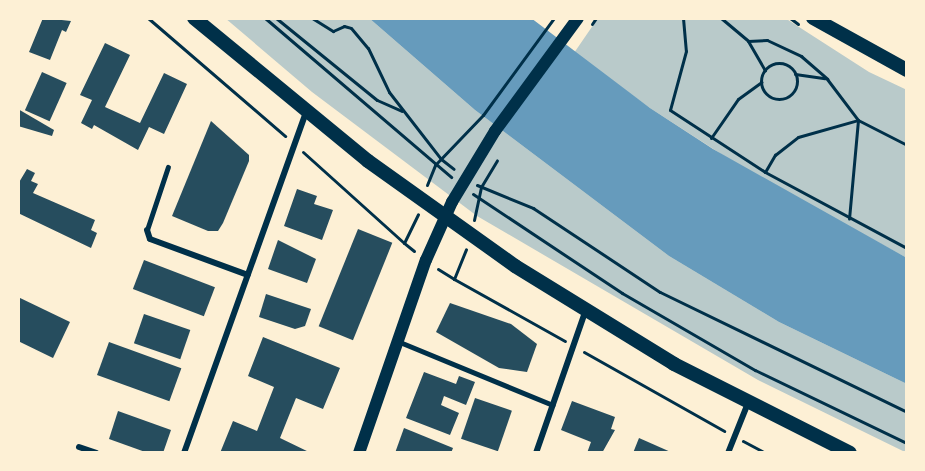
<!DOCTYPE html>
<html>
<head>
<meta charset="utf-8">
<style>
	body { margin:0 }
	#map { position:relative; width:925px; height:471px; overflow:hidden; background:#fdf0d5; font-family:Lora,serif }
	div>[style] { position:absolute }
	.green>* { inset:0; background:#b9caca }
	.water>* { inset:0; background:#669bbc }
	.building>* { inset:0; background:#264d5e; transform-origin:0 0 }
	.path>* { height:3px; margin:-1.5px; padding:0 1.5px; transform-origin:1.5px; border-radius:1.5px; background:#003049 }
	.path>.ring { margin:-1.5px; padding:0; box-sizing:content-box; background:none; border:3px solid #003049; border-radius:50% }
	.service>* { height:4.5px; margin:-2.25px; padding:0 2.25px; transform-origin:2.25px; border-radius:2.25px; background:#003049 }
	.minor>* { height:6px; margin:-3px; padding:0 3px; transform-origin:3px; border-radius:3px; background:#003049 }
	.secondary>* { height:12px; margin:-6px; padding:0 6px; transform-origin:6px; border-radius:6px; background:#003049 }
	.primary>* { height:14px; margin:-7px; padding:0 7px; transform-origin:7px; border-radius:7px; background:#003049 }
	span { translate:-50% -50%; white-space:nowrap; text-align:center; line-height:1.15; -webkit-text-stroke:4.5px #fdf0d5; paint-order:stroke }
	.frame { position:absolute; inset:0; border:20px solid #fdf0d5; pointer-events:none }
</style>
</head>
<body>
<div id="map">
	<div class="green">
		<i style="clip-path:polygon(225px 18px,369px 18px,475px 110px,669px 256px,779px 322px,907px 384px,907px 453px,758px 380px,477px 216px,312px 92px)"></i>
		<i style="clip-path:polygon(598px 18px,785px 18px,869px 72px,907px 90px,907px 258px,749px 172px,650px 108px,574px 53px)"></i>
	</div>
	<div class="water">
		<i style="clip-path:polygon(369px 18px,531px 18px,650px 108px,713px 149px,907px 258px,907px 384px,779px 322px,669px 256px,475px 110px)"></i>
	</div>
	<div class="building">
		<i style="clip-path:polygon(43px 18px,71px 21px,66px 32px,62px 30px,50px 60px,29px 52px)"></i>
		<i style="clip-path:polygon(105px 43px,130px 55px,105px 107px,140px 123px,164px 73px,187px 84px,164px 134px,149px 127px,138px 150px,94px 125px,92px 129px,81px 123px,92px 100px,80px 95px)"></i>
		<i style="left:42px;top:72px;width:27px;height:42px;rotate:24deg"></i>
		<i style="clip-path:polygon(18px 109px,54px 130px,52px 136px,18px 126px)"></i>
		<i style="clip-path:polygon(211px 121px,249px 155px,249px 161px,223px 223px,218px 231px,208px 231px,172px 216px)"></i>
		<i style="clip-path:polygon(27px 169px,35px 173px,31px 181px,38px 184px,33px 193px,95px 220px,91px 230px,97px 233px,91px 248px,18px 213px,18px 184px)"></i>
		<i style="clip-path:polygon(297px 189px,317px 196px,314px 204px,333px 210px,322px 240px,284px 226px)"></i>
		<i style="left:358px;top:229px;width:37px;height:105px;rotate:22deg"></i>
		<i style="clip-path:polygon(278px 240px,316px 259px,307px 283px,268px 269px)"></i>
		<i style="left:144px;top:260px;width:76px;height:31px;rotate:21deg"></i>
		<i style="clip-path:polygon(266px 294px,311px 309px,305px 326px,295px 329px,259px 317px)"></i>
		<i style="clip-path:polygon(18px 297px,70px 322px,53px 358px,18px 341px)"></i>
		<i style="clip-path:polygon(450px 303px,511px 324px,537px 344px,527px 372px,499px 368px,436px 332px)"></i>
		<i style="left:144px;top:314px;width:49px;height:31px;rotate:19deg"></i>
		<i style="clip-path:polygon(263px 337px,340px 368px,323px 409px,296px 398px,280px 438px,311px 453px,220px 453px,233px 421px,257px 431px,274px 387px,248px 376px)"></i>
		<i style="left:109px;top:342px;width:77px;height:35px;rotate:20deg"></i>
		<i style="clip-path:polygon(424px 372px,456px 384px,459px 376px,475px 382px,466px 405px,444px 396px,441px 405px,459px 413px,450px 435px,406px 418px)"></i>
		<i style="left:475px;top:398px;width:39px;height:43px;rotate:19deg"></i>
		<i style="clip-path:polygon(572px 401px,615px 417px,611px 429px,615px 430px,602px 453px,587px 453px,591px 442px,561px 430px)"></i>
		<i style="clip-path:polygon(118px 411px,171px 430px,163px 453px,148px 453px,109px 439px)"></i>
		<i style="clip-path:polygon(404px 428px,453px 448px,451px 453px,395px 453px)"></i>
		<i style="clip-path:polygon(639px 438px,673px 453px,633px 453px)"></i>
	</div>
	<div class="path">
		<i style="left:148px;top:18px;width:181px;rotate:40.7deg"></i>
		<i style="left:265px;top:18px;width:245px;rotate:40.5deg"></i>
		<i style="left:276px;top:18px;width:130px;rotate:39.1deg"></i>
		<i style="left:377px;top:100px;width:27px;rotate:24deg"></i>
		<i style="left:312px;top:18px;width:25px;rotate:32deg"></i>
		<i style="left:333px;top:31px;width:12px;rotate:-24deg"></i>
		<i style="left:344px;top:26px;width:7px;rotate:16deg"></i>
		<i style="left:351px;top:28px;width:26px;rotate:50deg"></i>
		<i style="left:368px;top:48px;width:49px;rotate:64.5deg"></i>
		<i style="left:389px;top:92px;width:85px;rotate:52.2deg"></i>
		<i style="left:441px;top:159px;width:16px;rotate:38deg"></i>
		<i style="left:683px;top:18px;width:33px;rotate:85deg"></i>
		<i style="left:686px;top:51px;width:61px;rotate:105.2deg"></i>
		<i style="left:670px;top:110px;width:113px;rotate:33.1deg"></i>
		<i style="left:765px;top:172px;width:161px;rotate:28.2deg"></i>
		<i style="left:721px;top:18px;width:35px;rotate:40deg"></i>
		<i style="left:748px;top:41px;width:34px;rotate:60deg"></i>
		<i style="left:790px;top:18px;width:10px;rotate:37deg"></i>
		<i style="left:592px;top:24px;width:7px;rotate:-56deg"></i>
		<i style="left:748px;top:41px;width:19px;rotate:-3deg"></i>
		<i style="left:767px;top:40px;width:38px;rotate:25deg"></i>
		<i style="left:801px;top:56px;width:35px;rotate:41deg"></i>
		<i style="left:827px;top:79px;width:51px;rotate:52.9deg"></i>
		<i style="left:858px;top:120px;width:55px;rotate:27deg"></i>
		<i class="ring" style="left:761px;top:63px;width:33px;height:33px"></i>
		<i style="left:795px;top:74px;width:30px;rotate:8deg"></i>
		<i style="left:711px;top:138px;width:47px;rotate:-55.3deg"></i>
		<i style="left:738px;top:99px;width:29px;rotate:-36deg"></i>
		<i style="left:303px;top:152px;width:136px;rotate:42deg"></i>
		<i style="left:765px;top:172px;width:20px;rotate:-60deg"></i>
		<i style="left:775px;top:155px;width:29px;rotate:-38deg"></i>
		<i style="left:798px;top:137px;width:62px;rotate:-15.8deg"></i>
		<i style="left:858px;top:120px;width:99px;rotate:95.2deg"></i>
		<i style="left:427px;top:185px;width:22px;rotate:-68deg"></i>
		<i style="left:435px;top:165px;width:69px;rotate:-46.2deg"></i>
		<i style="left:483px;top:115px;width:120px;rotate:-53.8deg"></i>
		<i style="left:477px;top:185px;width:61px;rotate:22.3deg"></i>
		<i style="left:533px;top:208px;width:152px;rotate:33.5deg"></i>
		<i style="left:660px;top:292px;width:275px;rotate:25.9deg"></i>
		<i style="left:473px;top:194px;width:179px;rotate:33.6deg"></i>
		<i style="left:622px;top:293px;width:154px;rotate:30.1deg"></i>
		<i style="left:755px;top:370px;width:169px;rotate:25.7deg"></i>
		<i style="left:474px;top:220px;width:34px;rotate:-78deg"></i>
		<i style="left:481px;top:187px;width:31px;rotate:-59deg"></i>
		<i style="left:414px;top:251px;width:13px;rotate:-141deg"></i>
		<i style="left:404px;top:243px;width:32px;rotate:-64deg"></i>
		<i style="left:438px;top:269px;width:19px;rotate:32deg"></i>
		<i style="left:454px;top:279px;width:32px;rotate:-68deg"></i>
		<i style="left:454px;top:279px;width:127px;rotate:29.2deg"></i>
		<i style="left:584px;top:352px;width:161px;rotate:29.4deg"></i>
		<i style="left:743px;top:441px;width:26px;rotate:28deg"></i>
	</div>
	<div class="service">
		<i style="left:147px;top:230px;width:66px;rotate:-71.6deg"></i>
		<i style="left:400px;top:342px;width:165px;rotate:22.4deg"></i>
	</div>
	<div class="minor">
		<i style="left:147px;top:230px;width:9px;rotate:72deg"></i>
		<i style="left:150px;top:239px;width:104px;rotate:20.2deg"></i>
		<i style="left:79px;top:447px;width:18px;rotate:19deg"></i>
		<i style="left:184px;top:453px;width:361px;rotate:-70.3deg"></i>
		<i style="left:536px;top:453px;width:149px;rotate:-70.8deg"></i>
		<i style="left:728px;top:453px;width:54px;rotate:-68.2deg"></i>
	</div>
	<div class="secondary">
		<i style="left:359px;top:453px;width:204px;rotate:-70.9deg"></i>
		<i style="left:426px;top:260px;width:64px;rotate:-65.9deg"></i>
		<i style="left:452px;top:202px;width:83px;rotate:-58.8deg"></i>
		<i style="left:495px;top:131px;width:140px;rotate:-53.7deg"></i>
	</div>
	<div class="primary">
		<i style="left:194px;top:18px;width:225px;rotate:39.4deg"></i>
		<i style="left:368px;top:161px;width:181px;rotate:35.5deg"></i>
		<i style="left:515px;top:266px;width:187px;rotate:31.6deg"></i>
		<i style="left:674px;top:364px;width:197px;rotate:26.8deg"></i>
		<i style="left:813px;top:18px;width:107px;rotate:29deg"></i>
	</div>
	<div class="frame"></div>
</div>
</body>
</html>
